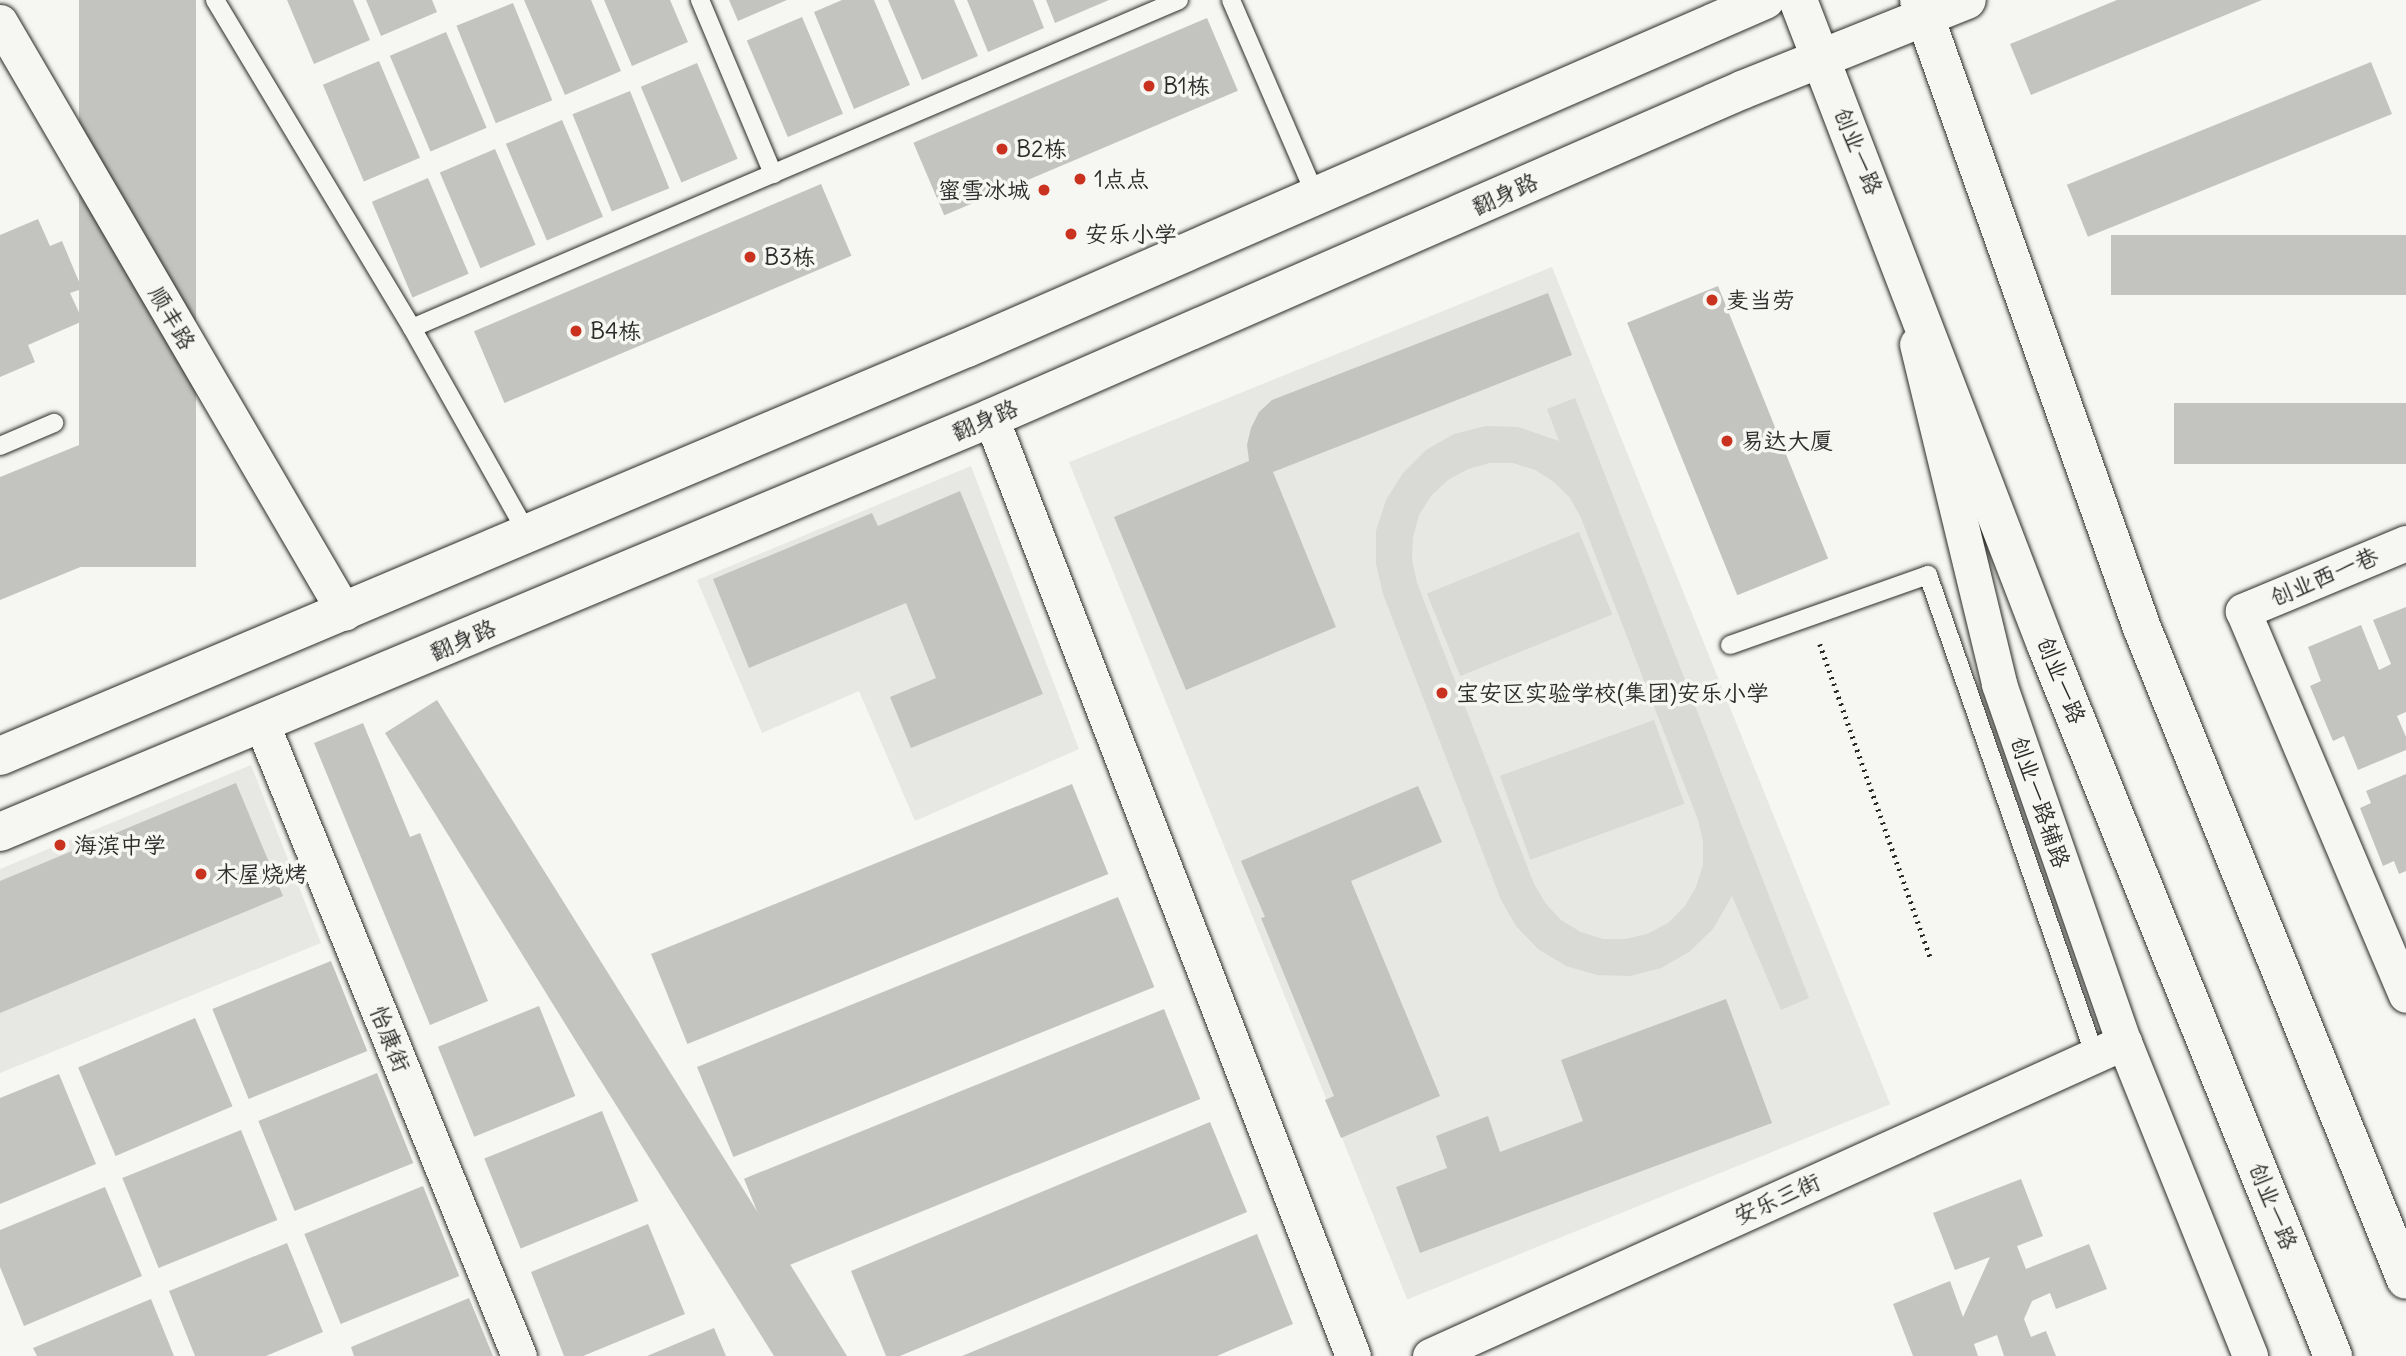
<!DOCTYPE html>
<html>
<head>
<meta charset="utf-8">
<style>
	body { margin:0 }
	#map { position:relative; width:2406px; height:1356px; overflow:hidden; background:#f6f6f2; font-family:Delius,"LXGW WenKai TC",sans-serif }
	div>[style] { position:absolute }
	.built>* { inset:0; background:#e7e7e3; transform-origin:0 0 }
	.green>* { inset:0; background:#d9d9d5; transform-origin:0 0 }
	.building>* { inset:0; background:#c3c3c0; transform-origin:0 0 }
	.path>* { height:4.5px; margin-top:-2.25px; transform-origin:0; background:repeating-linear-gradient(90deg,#2b2b2b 0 2px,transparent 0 7px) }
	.roads { filter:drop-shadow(0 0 2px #2b2b2b) drop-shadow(0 0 2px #2b2b2b) }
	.service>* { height:18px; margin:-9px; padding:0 9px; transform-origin:9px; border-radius:9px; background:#f6f6f2 }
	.minor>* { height:35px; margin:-17.5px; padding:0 17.5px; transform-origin:17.5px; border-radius:17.5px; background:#f6f6f2 }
	.secondary>* { height:38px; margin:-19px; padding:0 19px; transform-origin:19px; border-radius:19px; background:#f6f6f2 }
	.primary>* { height:38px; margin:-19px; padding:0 19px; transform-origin:19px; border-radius:19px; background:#f6f6f2 }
	.dots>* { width:19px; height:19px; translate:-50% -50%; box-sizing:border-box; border:4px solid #f6f6f2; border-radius:50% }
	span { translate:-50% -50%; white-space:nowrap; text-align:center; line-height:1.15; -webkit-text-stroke:7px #f6f6f2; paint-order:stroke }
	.poi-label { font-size:23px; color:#2b2b2b }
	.left { translate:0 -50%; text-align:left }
	.right { translate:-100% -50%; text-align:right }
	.street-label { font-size:23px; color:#2b2b2b }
</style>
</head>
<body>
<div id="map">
	<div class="built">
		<i style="left:1552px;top:267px;width:903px;height:521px;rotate:68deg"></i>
		<i style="clip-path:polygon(971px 466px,1079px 749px,915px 821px,859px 691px,762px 733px,697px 580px)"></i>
		<i style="clip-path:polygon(251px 765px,321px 943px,0 1073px,0 869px)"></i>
	</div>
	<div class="green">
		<i style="clip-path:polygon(evenodd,1575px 398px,1809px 998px,1781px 1010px,1732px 896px,1713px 929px,1689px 952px,1661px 968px,1630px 976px,1597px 975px,1566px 966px,1538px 949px,1516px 926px,1501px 900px,1383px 594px,1376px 564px,1376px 531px,1386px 500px,1403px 473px,1426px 450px,1454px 434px,1486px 426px,1518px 427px,1559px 441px,1547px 409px,1575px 398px,1490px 463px,1513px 463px,1535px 470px,1554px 482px,1570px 498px,1581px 518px,1698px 820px,1703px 842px,1703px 865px,1696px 887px,1685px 906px,1668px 923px,1647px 934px,1625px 939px,1603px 939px,1581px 932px,1561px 920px,1546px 904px,1534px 884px,1417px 583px,1412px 560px,1413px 537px,1419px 515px,1431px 496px,1448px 480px,1468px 469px,1490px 463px)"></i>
		<i style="left:1579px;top:532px;width:89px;height:164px;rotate:68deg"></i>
		<i style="left:1654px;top:720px;width:89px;height:164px;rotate:70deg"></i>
	</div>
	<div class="building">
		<i style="left:79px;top:0;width:117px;height:567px"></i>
		<i style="clip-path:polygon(287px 0,353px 0,370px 40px,314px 64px)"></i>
		<i style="clip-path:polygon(366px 0,432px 0,437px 12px,381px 36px)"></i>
		<i style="clip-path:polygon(524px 0,591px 0,621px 71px,565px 95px)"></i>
		<i style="clip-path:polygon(604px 0,670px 0,688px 42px,632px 66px)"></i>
		<i style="clip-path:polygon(729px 0,787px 0,738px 21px)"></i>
		<i style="clip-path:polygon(842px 0,874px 0,910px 85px,854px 109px,814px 12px)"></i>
		<i style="clip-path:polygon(888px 0,954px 0,978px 56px,922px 80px)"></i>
		<i style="clip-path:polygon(967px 0,1033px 0,1044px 28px,988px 52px)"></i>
		<i style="clip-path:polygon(1046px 0,1109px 0,1055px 23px)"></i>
		<i style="clip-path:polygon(2117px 0,2262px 0,2031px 95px,2010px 44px)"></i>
		<i style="left:513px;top:3px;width:105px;height:61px;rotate:68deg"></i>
		<i style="left:802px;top:17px;width:105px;height:60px;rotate:67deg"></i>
		<i style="left:1207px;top:18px;width:79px;height:319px;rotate:67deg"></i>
		<i style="left:446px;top:32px;width:104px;height:61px;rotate:67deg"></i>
		<i style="left:379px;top:61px;width:105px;height:61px;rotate:67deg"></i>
		<i style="left:2371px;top:62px;width:56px;height:328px;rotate:68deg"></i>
		<i style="left:697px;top:63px;width:104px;height:61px;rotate:67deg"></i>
		<i style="left:630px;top:91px;width:105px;height:62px;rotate:68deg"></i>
		<i style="left:562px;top:120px;width:105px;height:61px;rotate:67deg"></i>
		<i style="left:495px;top:149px;width:104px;height:60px;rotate:67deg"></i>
		<i style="left:428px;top:178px;width:104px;height:61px;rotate:67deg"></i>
		<i style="left:821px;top:184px;width:78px;height:377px;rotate:67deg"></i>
		<i style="clip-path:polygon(38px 219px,50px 246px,62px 241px,82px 289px,70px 293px,83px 321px,28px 345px,35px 362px,0 377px,0 235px)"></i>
		<i style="left:2406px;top:235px;width:60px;height:295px;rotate:90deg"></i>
		<i style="left:1718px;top:286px;width:294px;height:98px;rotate:68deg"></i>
		<i style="clip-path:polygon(1548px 293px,1572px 355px,1273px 472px,1336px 627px,1186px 690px,1114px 517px,1249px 461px,1247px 445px,1251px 428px,1259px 412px,1272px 400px)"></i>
		<i style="left:2406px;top:403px;width:61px;height:232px;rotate:90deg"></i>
		<i style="clip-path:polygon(131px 424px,173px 529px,0 600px,0 477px)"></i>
		<i style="clip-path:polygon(960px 491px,1043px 694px,911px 748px,890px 697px,936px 678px,906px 603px,749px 668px,713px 579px,872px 513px,878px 526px)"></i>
		<i style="clip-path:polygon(2406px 607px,2406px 712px,2397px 716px,2406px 737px,2406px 750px,2358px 770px,2344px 736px,2333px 741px,2310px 686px,2321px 681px,2308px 647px,2361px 625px,2379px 670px,2391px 664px,2373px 620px)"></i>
		<i style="clip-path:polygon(437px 700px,727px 1163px,847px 1356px,774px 1356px,577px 1043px,385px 733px)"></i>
		<i style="clip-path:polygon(363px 723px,410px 837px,420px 833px,488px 1001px,430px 1025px,314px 743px)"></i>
		<i style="clip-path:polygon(2406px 774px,2406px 871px,2399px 874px,2394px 861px,2383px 866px,2360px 808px,2371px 803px,2366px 791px)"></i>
		<i style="clip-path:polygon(236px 783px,283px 896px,0 1013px,0 881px)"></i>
		<i style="left:1072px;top:784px;width:97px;height:454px;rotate:68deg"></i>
		<i style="clip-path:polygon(1418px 786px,1442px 842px,1351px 881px,1440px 1096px,1341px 1138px,1325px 1100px,1334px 1096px,1261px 918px,1265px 917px,1241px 861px)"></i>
		<i style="left:1118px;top:897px;width:97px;height:454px;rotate:68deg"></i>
		<i style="left:331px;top:961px;width:97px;height:128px;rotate:68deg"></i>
		<i style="clip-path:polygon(1726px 999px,1772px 1123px,1420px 1253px,1396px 1187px,1447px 1168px,1436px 1136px,1488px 1116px,1500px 1152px,1583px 1121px,1561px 1060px)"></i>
		<i style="left:539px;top:1006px;width:97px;height:109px;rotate:68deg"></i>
		<i style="left:1164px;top:1009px;width:97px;height:453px;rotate:68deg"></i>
		<i style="left:195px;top:1018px;width:96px;height:127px;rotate:67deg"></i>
		<i style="left:377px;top:1073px;width:97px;height:128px;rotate:68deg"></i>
		<i style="clip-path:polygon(59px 1074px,96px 1164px,0 1204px,0 1098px)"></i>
		<i style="left:602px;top:1111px;width:97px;height:127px;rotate:68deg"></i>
		<i style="clip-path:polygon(1210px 1122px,1247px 1212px,900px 1356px,886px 1356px,851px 1271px)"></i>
		<i style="left:241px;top:1130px;width:97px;height:128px;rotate:68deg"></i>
		<i style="clip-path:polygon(2021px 1179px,2043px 1236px,2017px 1246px,2026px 1269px,2089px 1244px,2107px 1289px,2056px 1309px,2050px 1293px,2032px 1301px,2024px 1319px,2031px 1337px,2046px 1331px,2056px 1356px,2004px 1356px,1997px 1335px,1974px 1344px,1978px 1356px,1913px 1356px,1893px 1304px,1950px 1281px,1963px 1317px,1990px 1257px,1955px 1270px,1933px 1213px)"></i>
		<i style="left:423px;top:1186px;width:97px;height:128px;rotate:68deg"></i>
		<i style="clip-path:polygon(105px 1187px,142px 1276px,24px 1326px,0 1267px,0 1230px)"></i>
		<i style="clip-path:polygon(648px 1224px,685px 1314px,583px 1356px,564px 1356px,531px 1272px)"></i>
		<i style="clip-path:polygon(1257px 1234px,1293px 1324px,1233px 1349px,1217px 1356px,962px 1356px)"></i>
		<i style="clip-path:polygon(287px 1243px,323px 1332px,266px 1356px,195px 1356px,169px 1291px)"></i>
		<i style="clip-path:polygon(469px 1298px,493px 1356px,354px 1356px,351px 1347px)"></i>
		<i style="clip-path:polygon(151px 1299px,174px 1356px,37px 1356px,33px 1348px)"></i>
		<i style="clip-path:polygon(714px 1328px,726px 1356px,647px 1356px)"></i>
	</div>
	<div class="path">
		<i style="left:1820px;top:644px;width:332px;rotate:70.6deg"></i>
	</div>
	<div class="roads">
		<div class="service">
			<i style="left:215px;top:0;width:383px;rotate:59deg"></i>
			<i style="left:412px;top:328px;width:834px;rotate:-23.15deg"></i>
			<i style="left:700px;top:0;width:189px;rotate:67.2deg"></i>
			<i style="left:1231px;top:0;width:214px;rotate:66.6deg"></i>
			<i style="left:412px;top:328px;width:237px;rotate:60.7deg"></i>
			<i style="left:0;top:446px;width:59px;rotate:-23.1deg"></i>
			<i style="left:1730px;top:645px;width:210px;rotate:-19.5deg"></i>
			<i style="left:1928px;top:575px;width:509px;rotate:70.85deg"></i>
		</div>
		<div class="minor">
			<i style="left:0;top:22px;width:684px;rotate:59.73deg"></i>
			<i style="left:1917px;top:344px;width:350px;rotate:76.4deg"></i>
			<i style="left:1999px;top:684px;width:379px;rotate:70.8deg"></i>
			<i style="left:2124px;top:1042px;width:338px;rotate:68.1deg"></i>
			<i style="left:991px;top:418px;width:1005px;rotate:68.9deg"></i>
			<i style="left:2406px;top:543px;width:177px;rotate:157.4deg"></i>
			<i style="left:2243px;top:611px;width:417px;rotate:67deg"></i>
			<i style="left:261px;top:722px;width:684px;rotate:67.86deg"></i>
			<i style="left:1430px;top:1356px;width:762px;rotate:-24.34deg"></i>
		</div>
		<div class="secondary">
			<i style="left:0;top:756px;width:1050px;rotate:-22.88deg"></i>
			<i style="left:967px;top:348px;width:871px;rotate:-23.56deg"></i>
			<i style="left:0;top:832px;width:1074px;rotate:-22.67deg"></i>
			<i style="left:991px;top:418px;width:820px;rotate:-23.59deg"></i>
			<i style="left:1742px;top:90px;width:242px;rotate:-21.8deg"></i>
		</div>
		<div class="primary">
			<i style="left:1798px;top:0;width:691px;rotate:68.97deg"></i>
			<i style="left:2046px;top:645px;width:767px;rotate:68.02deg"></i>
			<i style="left:1919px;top:0;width:666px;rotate:70.45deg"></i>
			<i style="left:2142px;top:628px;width:703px;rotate:67.96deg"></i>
		</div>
	</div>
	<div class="dots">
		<i style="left:1149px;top:86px;background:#c8321e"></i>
		<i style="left:1002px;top:149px;background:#c8321e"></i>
		<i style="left:1080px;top:179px;background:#c8321e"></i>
		<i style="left:1044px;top:190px;background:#c8321e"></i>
		<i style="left:1071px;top:234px;background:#c8321e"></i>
		<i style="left:750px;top:257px;background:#c8321e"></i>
		<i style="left:1712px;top:300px;background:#c8321e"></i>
		<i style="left:576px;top:331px;background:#c8321e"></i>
		<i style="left:1727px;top:441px;background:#c8321e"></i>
		<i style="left:1442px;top:693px;background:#c8321e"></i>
		<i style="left:60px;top:845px;background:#c8321e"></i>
		<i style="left:201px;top:874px;background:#c8321e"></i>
	</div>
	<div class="poi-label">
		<span class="left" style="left:1163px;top:86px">B1栋</span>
		<span class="left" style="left:1016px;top:149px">B2栋</span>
		<span class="left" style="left:1094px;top:179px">1点点</span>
		<span class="right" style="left:1030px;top:190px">蜜雪冰城</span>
		<span class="left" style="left:1085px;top:234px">安乐小学</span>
		<span class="left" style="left:764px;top:257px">B3栋</span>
		<span class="left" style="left:1726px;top:300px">麦当劳</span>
		<span class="left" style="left:590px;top:331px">B4栋</span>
		<span class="left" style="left:1741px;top:441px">易达大厦</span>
		<span class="left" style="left:1456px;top:693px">宝安区实验学校(集团)安乐小学</span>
		<span class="left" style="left:74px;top:845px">海滨中学</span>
		<span class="left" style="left:215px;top:874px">木屋烧烤</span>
	</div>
	<div class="street-label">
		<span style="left:1858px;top:151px;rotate:68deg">创业一路</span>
		<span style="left:1505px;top:194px;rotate:-24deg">翻身路</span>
		<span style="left:172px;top:318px;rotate:60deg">顺丰路</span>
		<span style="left:985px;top:420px;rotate:-23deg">翻身路</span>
		<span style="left:2324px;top:577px;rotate:-23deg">创业西一巷</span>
		<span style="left:463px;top:640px;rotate:-23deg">翻身路</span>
		<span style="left:2061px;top:680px;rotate:68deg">创业一路</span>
		<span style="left:2040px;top:802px;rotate:71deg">创业一路辅路</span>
		<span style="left:390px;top:1039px;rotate:68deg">怡康街</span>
		<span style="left:1777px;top:1199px;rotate:-24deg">安乐三街</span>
		<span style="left:2273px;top:1206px;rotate:68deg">创业一路</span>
	</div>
</div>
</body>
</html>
